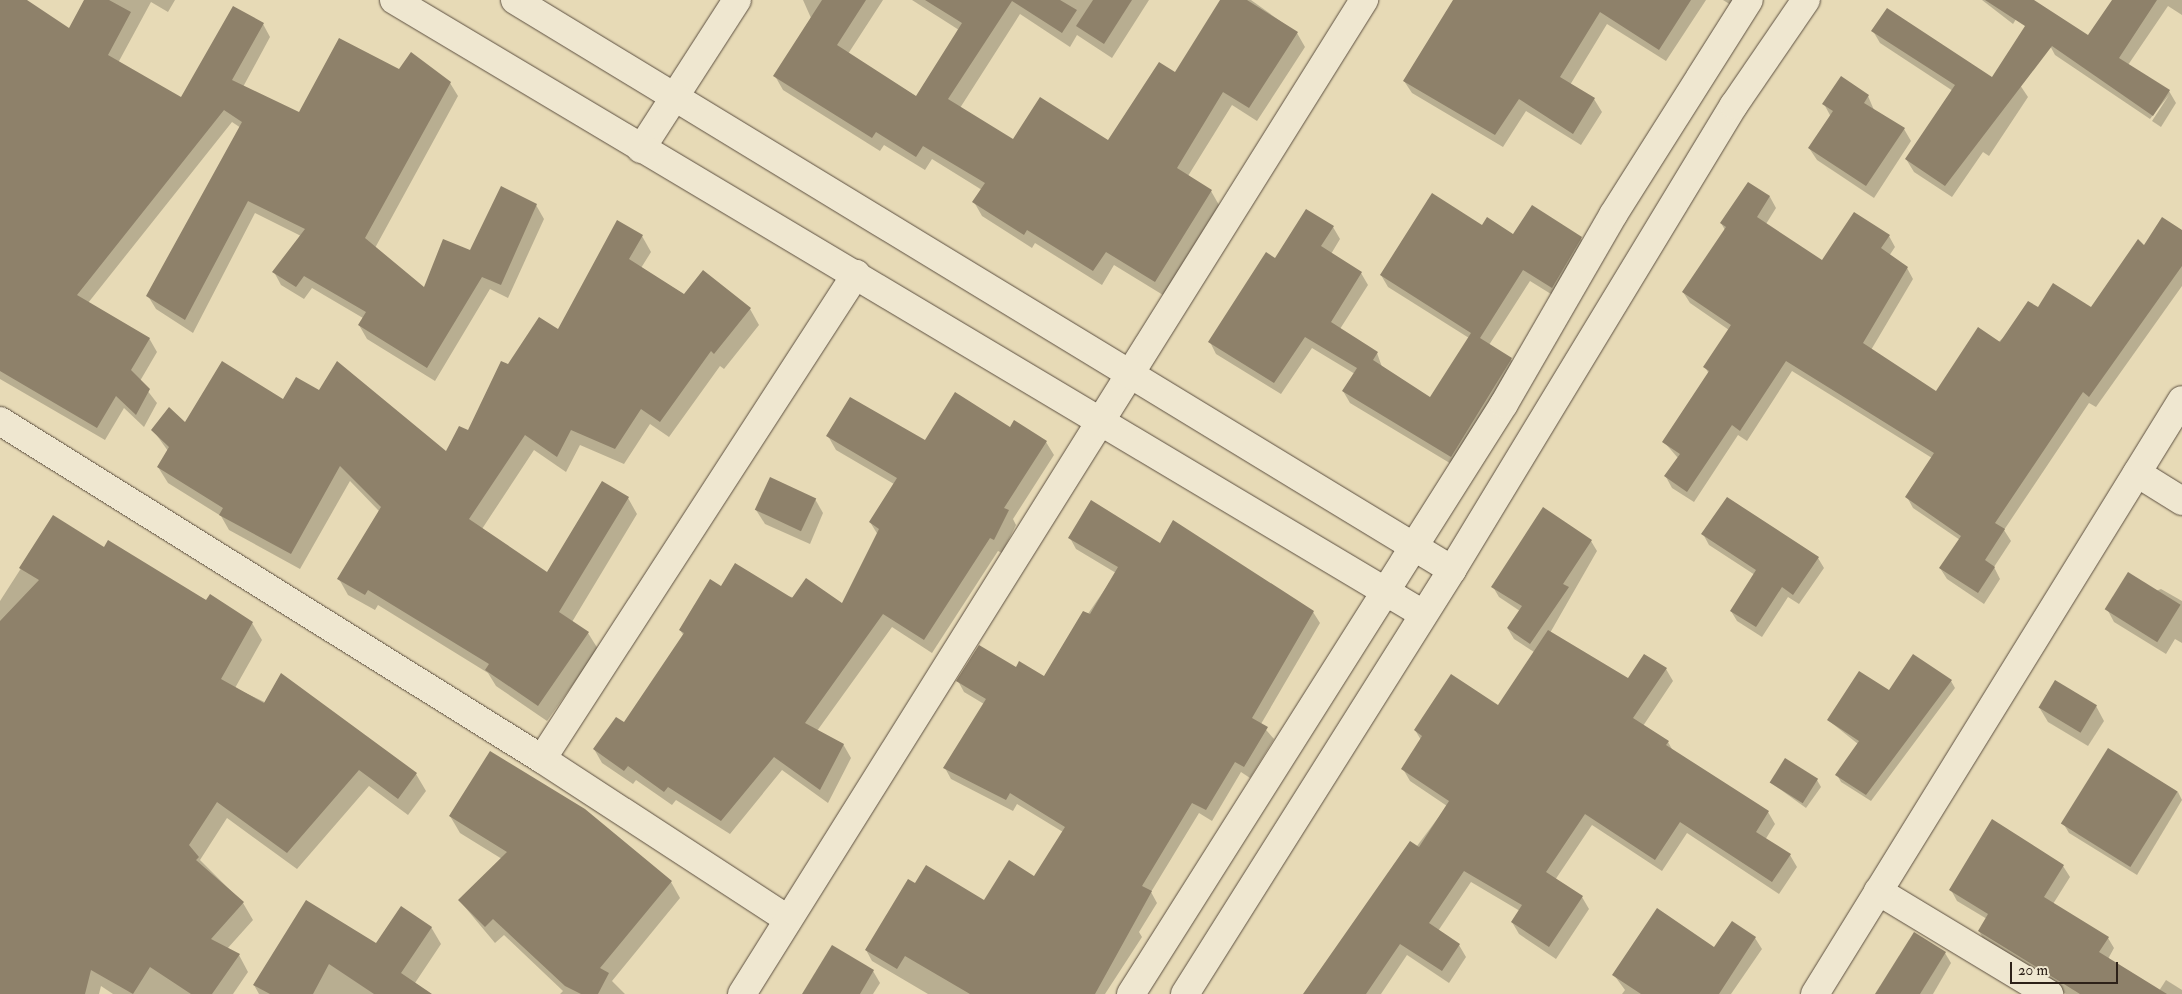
<!DOCTYPE html>
<html>
<head>
<meta charset="utf-8">
<style>
	body { margin:0 }
	#map { position:relative; width:2182px; height:994px; overflow:hidden; background:#e7dab6; font-family:"IM FELL Double Pica",serif }
	div>[style] { position:absolute }
	.shadow>* { inset:0; background:#0003 }
	.building>* { inset:0; background:#8e816a; transform-origin:0 0 }
	.roads { filter:drop-shadow(0 0 1px #5c4f40) drop-shadow(0 0 1px #5c4f40) }
	.street>* { height:28px; margin:-14px; padding:0 14px; transform-origin:14px; border-radius:14px; background:#efe7d0 }
	.secondary>* { height:28px; margin:-14px; padding:0 14px; transform-origin:14px; border-radius:14px; background:#efe7d0 }
	span { translate:-50% -50%; white-space:nowrap; text-align:center; line-height:1.15; -webkit-text-stroke:4px #efe7d0; paint-order:stroke }
	.scale { position:absolute; left:2010px; top:962px; width:108px; height:22px; box-sizing:border-box; border:2px solid #2d2118; border-top:0; padding-left:6px; font-size:15px; line-height:18px; white-space:nowrap; color:#2d2118; -webkit-text-stroke:4px #efe7d0; paint-order:stroke }
</style>
</head>
<body>
<div id="map">
	<div class="shadow">
		<i style="clip-path:polygon(0 0,25px 0,69px 30px,85px 0,175px 0,168px 12px,151px 2px,118px 63px,182px 99px,263px 24px,270px 37px,243px 87px,300px 114px,400px 71px,450px 83px,458px 96px,375px 248px,424px 289px,536px 205px,544px 219px,508px 298px,490px 289px,435px 381px,367px 339px,359px 325px,363px 318px,312px 288px,304px 299px,281px 285px,274px 272px,301px 236px,255px 213px,193px 333px,156px 309px,148px 296px,241px 128px,232px 122px,88px 303px,149px 338px,157px 352px,140px 381px,157px 403px,144px 427px,124px 408px,105px 440px,0 379px)"></i>
		<i style="clip-path:polygon(803px 0,883px 0,848px 54px,917px 97px,959px 30px,912px 0,1149px 0,1112px 58px,1077px 35px,1070px 47px,1020px 14px,960px 108px,1013px 141px,1108px 142px,1175px 74px,1222px 0,1251px 0,1297px 33px,1305px 47px,1257px 121px,1232px 105px,1188px 176px,1211px 191px,1219px 205px,1163px 295px,1114px 265px,1102px 285px,1035px 243px,1032px 248px,982px 216px,974px 202px,982px 190px,932px 159px,925px 170px,884px 145px,880px 151px,783px 90px,775px 76px,811px 18px)"></i>
		<i style="clip-path:polygon(1454px 0,1706px 0,1666px 61px,1607px 24px,1570px 85px,1594px 99px,1602px 112px,1581px 145px,1526px 111px,1503px 147px,1412px 93px,1404px 81px)"></i>
		<i style="clip-path:polygon(1723px 0,1747px 0,1739px 10px)"></i>
		<i style="clip-path:polygon(1982px 0,2028px 0,2013px 24px)"></i>
		<i style="clip-path:polygon(2113px 0,2182px 0,2182px 15px,2168px 6px,2128px 65px,2169px 91px,2176px 103px,2161px 127px,2152px 121px,2169px 95px,2150px 119px,2055px 55px,2048px 42px,2089px 37px)"></i>
		<i style="clip-path:polygon(1873px 31px,1992px 78px,2020px 85px,2028px 97px,1989px 156px,1983px 152px,1952px 197px,1914px 172px,1906px 159px,1953px 91px,1880px 43px)"></i>
		<i style="clip-path:polygon(1868px 96px,1874px 110px,1904px 129px,1911px 141px,1874px 198px,1817px 160px,1809px 148px,1831px 117px,1824px 104px)"></i>
		<i style="clip-path:polygon(1748px 184px,1770px 197px,1776px 208px,1766px 224px,1822px 262px,1889px 236px,1895px 247px,1889px 256px,1907px 268px,1913px 279px,1871px 350px,1937px 393px,2038px 309px,2091px 309px,2144px 247px,2182px 231px,2182px 286px,2096px 407px,2089px 403px,2004px 530px,2011px 541px,1994px 567px,2000px 579px,1984px 604px,1947px 579px,1940px 568px,1960px 540px,1913px 508px,1907px 497px,1932px 458px,1792px 371px,1747px 441px,1738px 435px,1694px 502px,1672px 488px,1666px 477px,1678px 458px,1664px 442px,1709px 374px,1705px 367px,1729px 330px,1690px 303px,1683px 292px,1725px 230px,1721px 223px)"></i>
		<i style="clip-path:polygon(1333px 227px,1340px 239px,1331px 254px,1361px 273px,1368px 285px,1340px 329px,1377px 353px,1382px 367px,1430px 399px,1469px 338px,1388px 287px,1381px 275px,1482px 227px,1513px 235px,1581px 238px,1588px 250px,1559px 299px,1530px 281px,1489px 345px,1511px 359px,1518px 371px,1458px 468px,1350px 403px,1343px 391px,1355px 374px,1312px 348px,1281px 394px,1216px 354px,1210px 342px,1275px 259px)"></i>
		<i style="clip-path:polygon(642px 236px,651px 252px,641px 268px,685px 295px,703px 272px,750px 309px,759px 325px,724px 369px,720px 366px,669px 437px,650px 424px,624px 464px,580px 445px,566px 472px,534px 450px,482px 529px,547px 574px,628px 498px,637px 514px,572px 622px,588px 633px,598px 649px,547px 721px,496px 686px,488px 673px,378px 605px,375px 610px,348px 595px,339px 579px,379px 511px,350px 481px,300px 569px,229px 530px,221px 516px,168px 483px,158px 467px,168px 451px,153px 430px,320px 392px,446px 452px,469px 432px,508px 366px,558px 331px)"></i>
		<i style="clip-path:polygon(1010px 428px,1046px 442px,1054px 455px,1013px 519px,1016px 525px,1002px 553px,998px 551px,932px 653px,892px 627px,817px 731px,843px 744px,851px 758px,828px 803px,782px 770px,730px 834px,676px 800px,672px 805px,636px 780px,633px 784px,602px 763px,594px 749px,624px 724px,684px 636px,680px 630px,721px 587px,842px 604px,878px 535px,870px 522px,894px 484px,836px 450px,828px 436px,925px 442px)"></i>
		<i style="clip-path:polygon(815px 499px,823px 513px,810px 544px,765px 524px,756px 510px)"></i>
		<i style="clip-path:polygon(54px 517px,104px 549px,252px 623px,262px 640px,235px 688px,416px 774px,426px 791px,408px 815px,369px 786px,297px 869px,227px 818px,200px 860px,243px 903px,253px 920px,227px 949px,239px 955px,248px 972px,233px 994px,113px 994px,101px 986px,99px 994px,0 994px,0 601px)"></i>
		<i style="clip-path:polygon(1703px 534px,1818px 558px,1824px 568px,1799px 604px,1788px 597px,1762px 637px,1737px 621px,1731px 611px,1755px 575px,1709px 545px)"></i>
		<i style="clip-path:polygon(1070px 538px,1160px 545px,1313px 612px,1320px 623px,1261px 724px,1274px 739px,1250px 778px,1241px 772px,1212px 821px,1199px 813px,1151px 892px,1157px 903px,1139px 932px,1142px 937px,1105px 994px,928px 994px,872px 961px,866px 950px,916px 885px,985px 902px,1035px 878px,1063px 832px,1017px 804px,1013px 811px,951px 779px,945px 768px,984px 704px,964px 692px,958px 681px,1016px 669px,1044px 678px,1116px 573px,1076px 549px)"></i>
		<i style="clip-path:polygon(1591px 541px,1597px 551px,1550px 633px,1628px 680px,1666px 669px,1673px 681px,1643px 726px,1668px 742px,1673px 751px,1768px 812px,1775px 824px,1765px 840px,1790px 855px,1797px 867px,1779px 894px,1687px 833px,1662px 871px,1592px 825px,1555px 880px,1582px 897px,1589px 909px,1556px 959px,1519px 934px,1512px 922px,1520px 911px,1471px 882px,1438px 931px,1459px 945px,1466px 957px,1449px 983px,1407px 955px,1381px 994px,1306px 994px,1447px 806px,1410px 781px,1403px 769px,1421px 740px,1415px 730px,1498px 707px,1534px 652px,1514px 639px,1508px 629px,1520px 611px,1499px 597px,1493px 587px)"></i>
		<i style="clip-path:polygon(2161px 589px,2182px 601px,2182px 643px,2175px 639px,2166px 654px,2114px 622px,2107px 609px)"></i>
		<i style="clip-path:polygon(1951px 681px,1955px 688px,1871px 801px,1841px 782px,1837px 775px,1858px 744px,1828px 720px,1889px 692px)"></i>
		<i style="clip-path:polygon(2096px 706px,2104px 721px,2088px 746px,2048px 722px,2039px 707px)"></i>
		<i style="clip-path:polygon(2108px 750px,2178px 792px,2182px 800px,2137px 875px,2069px 833px,2063px 823px)"></i>
		<i style="clip-path:polygon(1817px 780px,1821px 787px,1806px 808px,1770px 782px)"></i>
		<i style="clip-path:polygon(450px 816px,671px 882px,680px 898px,612px 981px,625px 994px,560px 994px,563px 991px,504px 935px,495px 943px,459px 900px,502px 859px,460px 833px)"></i>
		<i style="clip-path:polygon(1992px 821px,2063px 866px,2070px 877px,2053px 904px,2108px 938px,2114px 948px,2108px 959px,2125px 994px,2066px 994px,1985px 942px,1979px 931px,1987px 919px,1957px 901px,1951px 890px)"></i>
		<i style="clip-path:polygon(1732px 923px,1755px 938px,1762px 949px,1731px 994px,1622px 994px,1625px 990px,1614px 975px,1715px 948px)"></i>
		<i style="clip-path:polygon(431px 927px,441px 944px,415px 983px,431px 994px,259px 994px,254px 985px)"></i>
		<i style="clip-path:polygon(1945px 953px,1951px 963px,1933px 994px,1877px 994px)"></i>
		<i style="clip-path:polygon(873px 971px,880px 983px,873px 994px,804px 994px)"></i>
		<i style="clip-path:polygon(2166px 980px,2182px 990px,2182px 994px,2157px 994px)"></i>
	</div>
	<div class="building">
		<i style="clip-path:polygon(0 0,27px 0,69px 28px,84px 0,109px 0,131px 12px,108px 55px,181px 97px,233px 6px,264px 23px,232px 80px,299px 112px,339px 38px,399px 69px,411px 52px,451px 82px,365px 238px,424px 287px,443px 239px,470px 250px,501px 186px,537px 204px,501px 285px,482px 277px,427px 368px,358px 325px,366px 312px,304px 276px,296px 287px,272px 272px,305px 229px,248px 201px,185px 320px,146px 296px,242px 122px,224px 110px,77px 295px,150px 338px,131px 370px,150px 389px,136px 415px,116px 396px,97px 428px,0 371px)"></i>
		<i style="clip-path:polygon(822px 0,866px 0,837px 45px,916px 96px,962px 23px,925px 0,1060px 0,1077px 10px,1062px 33px,1012px 1px,948px 99px,1013px 139px,1040px 97px,1108px 140px,1159px 62px,1175px 72px,1220px 0,1247px 0,1298px 32px,1249px 108px,1223px 92px,1177px 168px,1212px 190px,1155px 282px,1106px 252px,1093px 271px,1027px 230px,1024px 235px,972px 202px,985px 183px,923px 146px,916px 157px,876px 132px,872px 138px,773px 76px)"></i>
		<i style="clip-path:polygon(1093px 0,1132px 0,1104px 44px,1076px 26px)"></i>
		<i style="clip-path:polygon(1453px 0,1691px 0,1659px 50px,1600px 12px,1560px 77px,1595px 98px,1573px 134px,1519px 99px,1495px 135px,1403px 81px)"></i>
		<i style="clip-path:polygon(1985px 0,2034px 0,2088px 35px,2112px 0,2157px 0,2119px 58px,2170px 90px,2153px 116px,2052px 46px,1945px 186px,1905px 159px,1955px 85px,1871px 31px,1887px 8px,1992px 77px,2025px 26px)"></i>
		<i style="clip-path:polygon(1841px 76px,1869px 95px,1864px 103px,1905px 128px,1866px 186px,1808px 148px,1833px 111px,1822px 104px)"></i>
		<i style="clip-path:polygon(1748px 182px,1770px 196px,1757px 217px,1822px 260px,1854px 212px,1890px 235px,1881px 248px,1908px 267px,1863px 343px,1936px 391px,1978px 327px,2000px 342px,2028px 301px,2038px 307px,2053px 283px,2091px 307px,2138px 239px,2144px 245px,2162px 217px,2182px 230px,2182px 266px,2089px 397px,2083px 392px,1995px 523px,2005px 529px,1985px 560px,1995px 567px,1978px 593px,1939px 568px,1961px 536px,1905px 497px,1934px 453px,1786px 361px,1740px 431px,1732px 425px,1687px 492px,1664px 476px,1680px 454px,1662px 442px,1709px 371px,1703px 367px,1731px 325px,1682px 292px,1726px 227px,1720px 223px)"></i>
		<i style="clip-path:polygon(1432px 193px,1482px 225px,1487px 217px,1513px 234px,1532px 205px,1582px 237px,1552px 288px,1523px 270px,1480px 338px,1512px 358px,1451px 457px,1342px 391px,1357px 368px,1305px 337px,1274px 383px,1208px 342px,1266px 252px,1275px 258px,1306px 209px,1334px 226px,1321px 246px,1362px 272px,1331px 322px,1378px 352px,1373px 360px,1430px 397px,1471px 333px,1380px 275px)"></i>
		<i style="clip-path:polygon(617px 220px,643px 235px,629px 259px,684px 294px,703px 270px,751px 308px,714px 354px,711px 351px,660px 422px,641px 409px,615px 449px,571px 430px,557px 457px,525px 435px,469px 519px,547px 572px,602px 481px,629px 497px,559px 612px,589px 632px,538px 706px,485px 670px,489px 664px,368px 590px,365px 595px,337px 579px,381px 507px,340px 466px,291px 554px,219px 515px,223px 508px,157px 467px,169px 447px,151px 430px,169px 407px,185px 422px,222px 361px,283px 399px,296px 377px,319px 390px,337px 361px,446px 451px,459px 426px,468px 430px,501px 361px,508px 364px,539px 317px,558px 329px)"></i>
		<i style="clip-path:polygon(955px 392px,1010px 427px,1014px 420px,1047px 441px,1004px 508px,1009px 510px,994px 540px,990px 538px,924px 640px,883px 614px,805px 723px,844px 744px,820px 790px,774px 757px,721px 821px,668px 787px,664px 792px,628px 766px,624px 771px,593px 749px,616px 717px,624px 722px,684px 633px,679px 630px,710px 579px,721px 586px,735px 563px,792px 598px,806px 578px,842px 603px,879px 529px,869px 522px,897px 478px,826px 436px,850px 397px,925px 440px)"></i>
		<i style="left:770px;top:477px;width:51px;height:36px;rotate:25deg"></i>
		<i style="clip-path:polygon(1727px 497px,1819px 557px,1793px 595px,1782px 587px,1756px 627px,1730px 611px,1756px 570px,1701px 534px)"></i>
		<i style="clip-path:polygon(1091px 500px,1160px 543px,1173px 520px,1314px 611px,1252px 718px,1268px 727px,1244px 767px,1235px 762px,1206px 810px,1192px 803px,1142px 886px,1152px 891px,1095px 994px,970px 994px,905px 956px,897px 969px,865px 950px,908px 879px,915px 883px,926px 865px,984px 900px,1009px 860px,1034px 876px,1065px 827px,1010px 793px,1006px 800px,943px 768px,986px 699px,956px 681px,979px 645px,1016px 667px,1019px 661px,1044px 676px,1083px 611px,1090px 614px,1118px 567px,1068px 538px)"></i>
		<i style="clip-path:polygon(1543px 507px,1592px 540px,1563px 584px,1569px 587px,1530px 644px,1507px 628px,1522px 606px,1491px 587px)"></i>
		<i style="clip-path:polygon(53px 515px,104px 547px,108px 540px,206px 600px,210px 594px,253px 622px,221px 679px,264px 703px,281px 673px,417px 773px,398px 799px,359px 770px,287px 853px,217px 802px,189px 845px,199px 857px,196px 860px,244px 902px,211px 939px,240px 954px,212px 994px,191px 994px,150px 967px,133px 994px,91px 970px,85px 994px,0 994px,0 621px,39px 580px,19px 568px)"></i>
		<i style="left:2128px;top:572px;width:62px;height:44px;rotate:32deg"></i>
		<i style="clip-path:polygon(1548px 630px,1628px 678px,1644px 654px,1667px 668px,1633px 718px,1669px 741px,1666px 745px,1769px 811px,1756px 832px,1791px 854px,1772px 882px,1680px 822px,1655px 860px,1585px 814px,1546px 872px,1583px 896px,1549px 947px,1511px 922px,1522px 905px,1464px 871px,1429px 923px,1460px 944px,1442px 971px,1400px 944px,1366px 994px,1303px 994px,1410px 841px,1419px 847px,1449px 801px,1401px 769px,1422px 736px,1414px 730px,1451px 674px,1498px 705px)"></i>
		<i style="clip-path:polygon(1913px 654px,1952px 680px,1866px 795px,1835px 775px,1859px 741px,1827px 720px,1859px 671px,1889px 690px)"></i>
		<i style="left:2055px;top:680px;width:49px;height:32px;rotate:31deg"></i>
		<i style="left:2108px;top:748px;width:82px;height:89px;rotate:32deg"></i>
		<i style="clip-path:polygon(490px 751px,585px 809px,672px 881px,600px 968px,609px 973px,598px 994px,581px 994px,565px 986px,493px 919px,485px 927px,458px 900px,507px 852px,449px 816px)"></i>
		<i style="left:1785px;top:758px;width:39px;height:29px;rotate:32deg"></i>
		<i style="clip-path:polygon(1992px 819px,2064px 865px,2044px 897px,2109px 937px,2099px 952px,2167px 994px,2080px 994px,1978px 931px,1988px 914px,1949px 890px)"></i>
		<i style="clip-path:polygon(306px 900px,376px 943px,401px 906px,432px 927px,401px 973px,432px 994px,374px 994px,329px 964px,313px 994px,270px 994px,253px 985px)"></i>
		<i style="clip-path:polygon(1657px 908px,1714px 947px,1732px 921px,1756px 937px,1719px 994px,1641px 994px,1612px 975px)"></i>
		<i style="clip-path:polygon(1914px 932px,1946px 952px,1920px 994px,1875px 994px)"></i>
		<i style="clip-path:polygon(832px 945px,874px 970px,860px 994px,802px 994px)"></i>
	</div>
	<div class="roads">
		<div class="street">
			<i style="left:641px;top:149px;width:177px;rotate:-57.2deg"></i>
			<i style="left:0;top:421px;width:639px;rotate:31.95deg"></i>
			<i style="left:542px;top:759px;width:293px;rotate:33.1deg"></i>
			<i style="left:2137px;top:473px;width:53px;rotate:31.9deg"></i>
			<i style="left:542px;top:759px;width:578px;rotate:-57.08deg"></i>
			<i style="left:1878px;top:891px;width:200px;rotate:31.1deg"></i>
			<i style="left:742px;top:994px;width:1173px;rotate:-57.96deg"></i>
			<i style="left:1815px;top:994px;width:698px;rotate:-58.29deg"></i>
		</div>
		<div class="secondary">
			<i style="left:394px;top:0;width:1198px;rotate:30.82deg"></i>
			<i style="left:515px;top:0;width:1097px;rotate:31.31deg"></i>
			<i style="left:1131px;top:994px;width:698px;rotate:-57.7deg"></i>
			<i style="left:1504px;top:404px;width:218px;rotate:-60deg"></i>
			<i style="left:1613px;top:215px;width:254px;rotate:-57.7deg"></i>
			<i style="left:1185px;top:994px;width:501px;rotate:-57.8deg"></i>
			<i style="left:1452px;top:570px;width:544px;rotate:-58.77deg"></i>
			<i style="left:1734px;top:105px;width:127px;rotate:-55.6deg"></i>
		</div>
	</div>
	<div class="scale">20 m</div>
</div>
</body>
</html>
